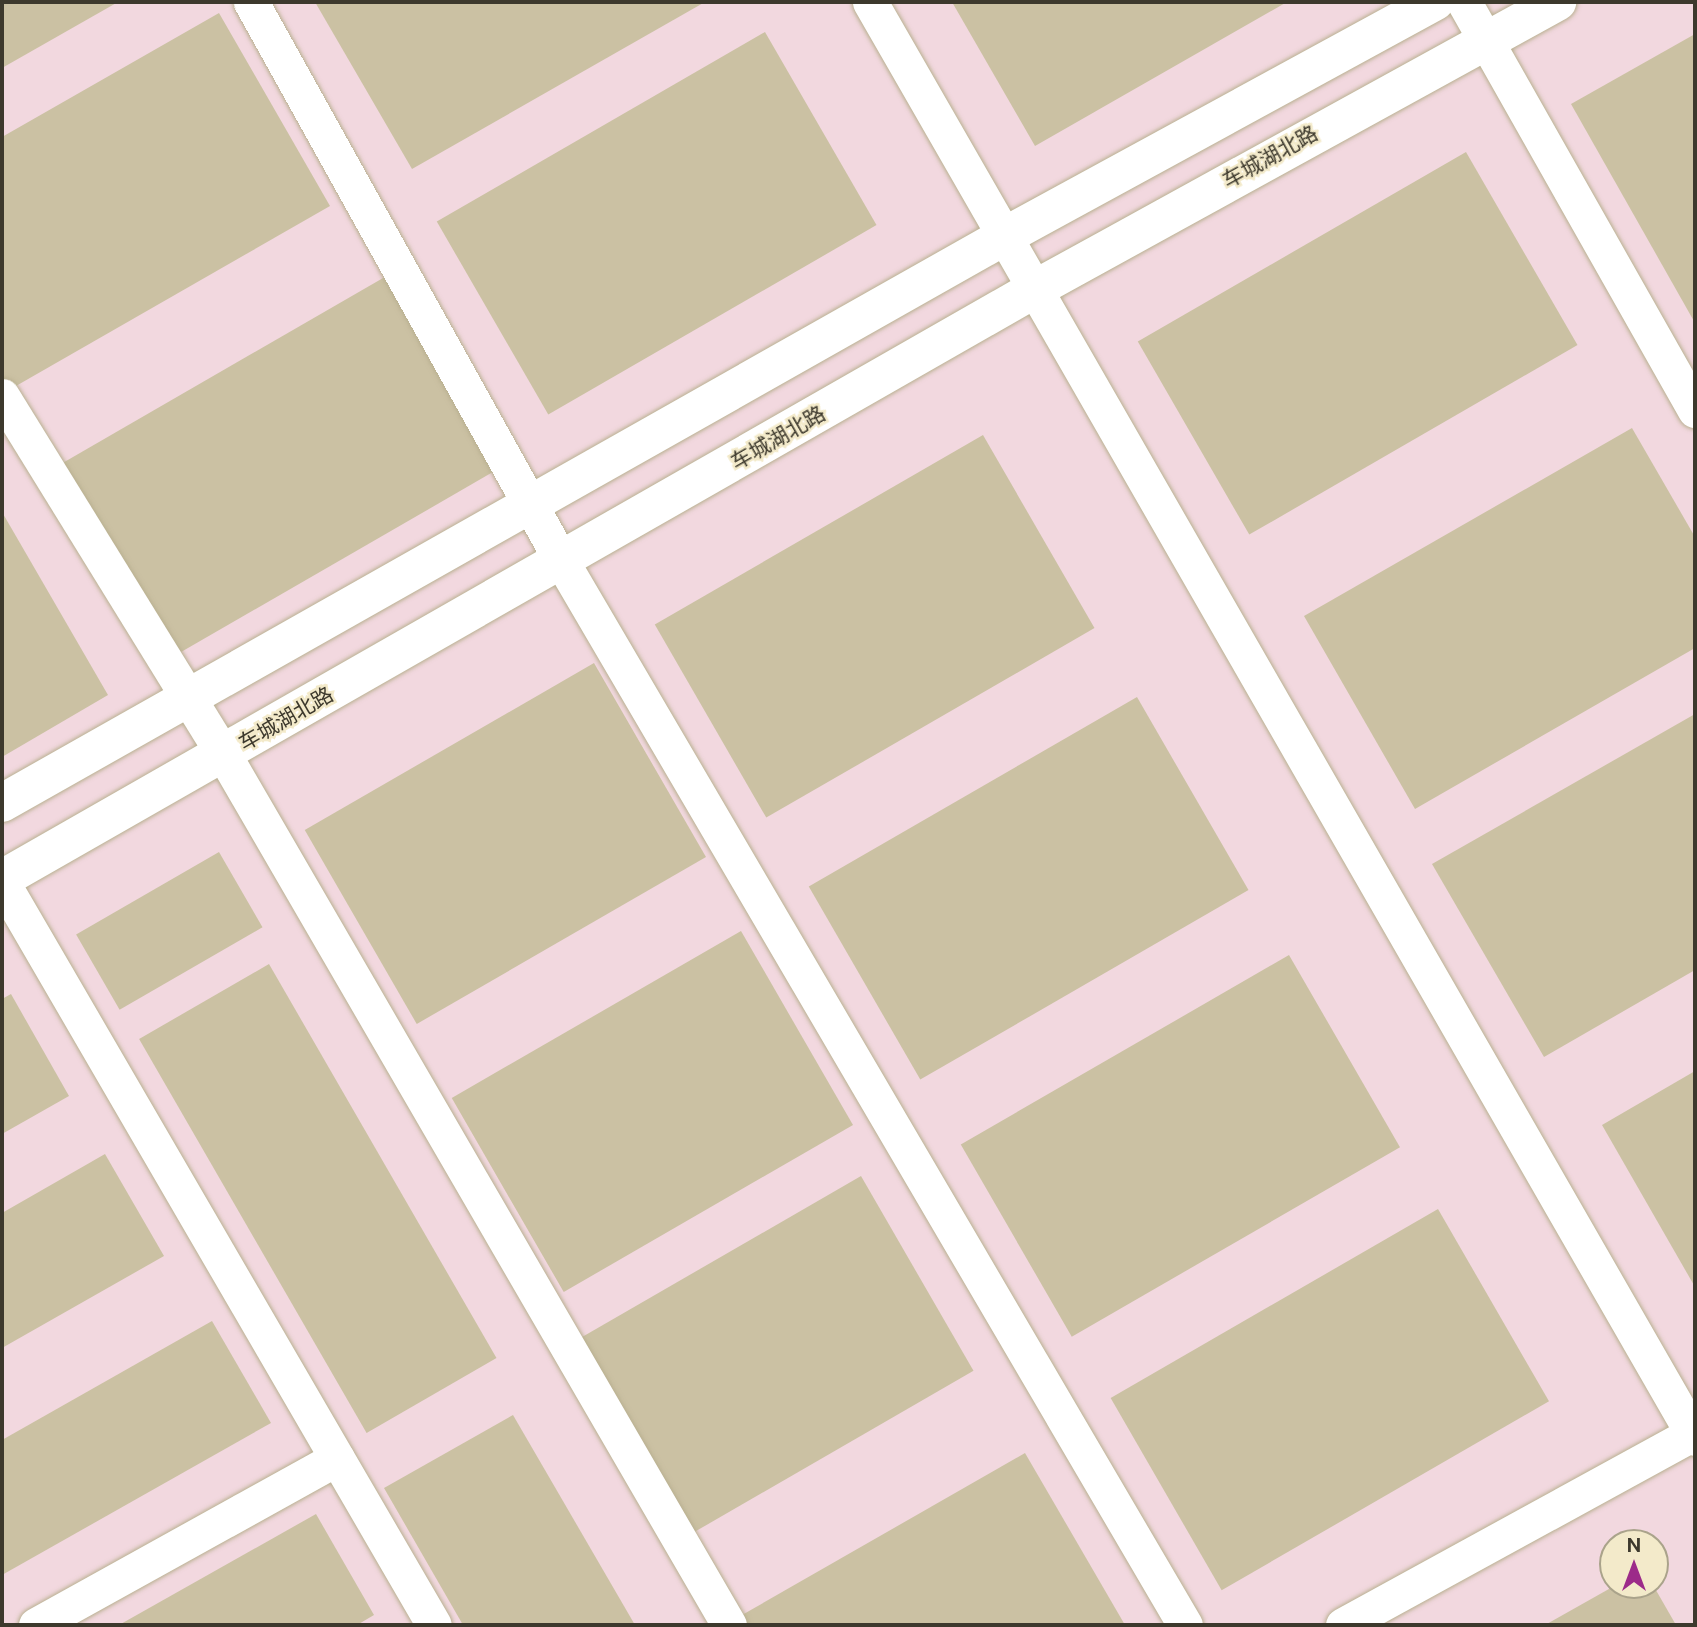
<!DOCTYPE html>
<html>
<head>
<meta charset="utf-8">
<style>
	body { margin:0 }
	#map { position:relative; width:1697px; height:1627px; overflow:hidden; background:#f3eaca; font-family:"Public Sans","Noto Sans SC",sans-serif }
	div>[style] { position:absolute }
	.industrial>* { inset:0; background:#f2d8df }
	.building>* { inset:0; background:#cbc1a3; transform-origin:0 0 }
	.roads { filter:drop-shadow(0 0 2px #b9b091) drop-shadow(0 0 2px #b9b091) }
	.minor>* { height:35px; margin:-17.5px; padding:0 17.5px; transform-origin:17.5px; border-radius:17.5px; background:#fff }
	.major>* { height:38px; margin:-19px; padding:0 19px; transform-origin:19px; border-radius:19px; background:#fff }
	span { translate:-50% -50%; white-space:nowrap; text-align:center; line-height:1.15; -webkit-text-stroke:5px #f3eaca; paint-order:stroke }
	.street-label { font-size:21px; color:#3d392d }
	.frame { position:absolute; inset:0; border:4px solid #3d392d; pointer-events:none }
	.north { position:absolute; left:1599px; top:1529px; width:70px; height:70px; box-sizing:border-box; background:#f3eaca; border:2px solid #aaa38b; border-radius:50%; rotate:0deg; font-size:19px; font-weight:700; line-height:28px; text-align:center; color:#3d392d }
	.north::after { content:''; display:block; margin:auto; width:24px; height:32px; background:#9c2b89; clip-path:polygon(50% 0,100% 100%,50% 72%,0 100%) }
</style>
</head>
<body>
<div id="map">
	<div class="industrial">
		<i style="clip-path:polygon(evenodd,2px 2px,1695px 2px,1695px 1625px,2px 1625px,2px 2px,1613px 1543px,1655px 1543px,1655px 1585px,1613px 1585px,1613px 1543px)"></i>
	</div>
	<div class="building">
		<i style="clip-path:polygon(2px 2px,118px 2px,2px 68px)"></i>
		<i style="clip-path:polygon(315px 2px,705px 2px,412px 169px)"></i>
		<i style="clip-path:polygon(952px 2px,1287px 2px,1035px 146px)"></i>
		<i style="clip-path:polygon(219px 13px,330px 206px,2px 394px,2px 137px)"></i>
		<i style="left:765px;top:32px;width:223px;height:379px;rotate:60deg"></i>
		<i style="clip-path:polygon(1695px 34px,1695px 323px,1571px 104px)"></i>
		<i style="left:1466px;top:152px;width:223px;height:379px;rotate:60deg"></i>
		<i style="left:390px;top:274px;width:223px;height:379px;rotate:60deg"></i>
		<i style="clip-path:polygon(1632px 428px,1695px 537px,1695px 648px,1415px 809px,1304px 616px)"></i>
		<i style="left:983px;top:435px;width:223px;height:379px;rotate:60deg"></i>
		<i style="clip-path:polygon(2px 512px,108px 695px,2px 757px)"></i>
		<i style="left:594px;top:663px;width:224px;height:334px;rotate:60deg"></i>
		<i style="left:1137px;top:697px;width:223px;height:379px;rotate:60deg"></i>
		<i style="clip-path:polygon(1695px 714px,1695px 970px,1544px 1057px,1432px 864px)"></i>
		<i style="left:219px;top:852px;width:87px;height:165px;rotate:60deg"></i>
		<i style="left:741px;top:931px;width:224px;height:334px;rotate:60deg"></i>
		<i style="left:1289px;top:955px;width:222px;height:379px;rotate:60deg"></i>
		<i style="left:269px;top:964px;width:455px;height:150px;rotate:60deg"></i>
		<i style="clip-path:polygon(11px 994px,69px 1096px,2px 1134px,2px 999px)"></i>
		<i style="clip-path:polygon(1695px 1071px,1695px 1287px,1602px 1125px)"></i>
		<i style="clip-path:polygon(105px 1154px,164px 1256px,2px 1348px,2px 1213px)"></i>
		<i style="left:861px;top:1176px;width:225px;height:333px;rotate:60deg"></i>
		<i style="left:1438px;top:1209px;width:222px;height:378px;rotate:60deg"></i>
		<i style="clip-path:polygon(212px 1321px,271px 1423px,2px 1575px,2px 1440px)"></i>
		<i style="clip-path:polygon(513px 1415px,635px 1625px,463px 1625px,384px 1488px)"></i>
		<i style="clip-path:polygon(1025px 1453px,1125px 1625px,739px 1625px,735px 1619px)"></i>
		<i style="clip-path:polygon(316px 1514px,374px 1615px,357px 1625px,119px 1625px)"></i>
		<i style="clip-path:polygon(1616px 1585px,1653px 1585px,1676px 1625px,1545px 1625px)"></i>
	</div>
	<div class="roads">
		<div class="minor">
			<i style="left:251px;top:2px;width:641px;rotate:60.95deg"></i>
			<i style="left:562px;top:562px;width:1232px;rotate:59.63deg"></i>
			<i style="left:870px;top:2px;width:1656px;rotate:60.12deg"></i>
			<i style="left:1464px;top:2px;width:469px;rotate:60.5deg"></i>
			<i style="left:2px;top:396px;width:422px;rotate:58.3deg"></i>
			<i style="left:224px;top:755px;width:1006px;rotate:59.87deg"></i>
			<i style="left:2px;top:882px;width:859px;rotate:59.83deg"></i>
			<i style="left:36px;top:1625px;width:344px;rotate:-29deg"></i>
			<i style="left:1343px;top:1625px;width:401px;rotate:-28.7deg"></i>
		</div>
		<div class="major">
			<i style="left:2px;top:803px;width:1152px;rotate:-29.48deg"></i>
			<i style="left:1005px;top:236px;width:490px;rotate:-28.6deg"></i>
			<i style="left:2px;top:879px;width:1190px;rotate:-29.73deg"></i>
			<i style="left:1035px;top:289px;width:596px;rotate:-28.8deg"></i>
		</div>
	</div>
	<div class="street-label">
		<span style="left:1270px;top:157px;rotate:-29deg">车城湖北路</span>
		<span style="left:778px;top:438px;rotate:-30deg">车城湖北路</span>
		<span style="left:286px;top:719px;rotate:-30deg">车城湖北路</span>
	</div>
	<div class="frame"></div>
	<div class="north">N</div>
</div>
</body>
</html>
